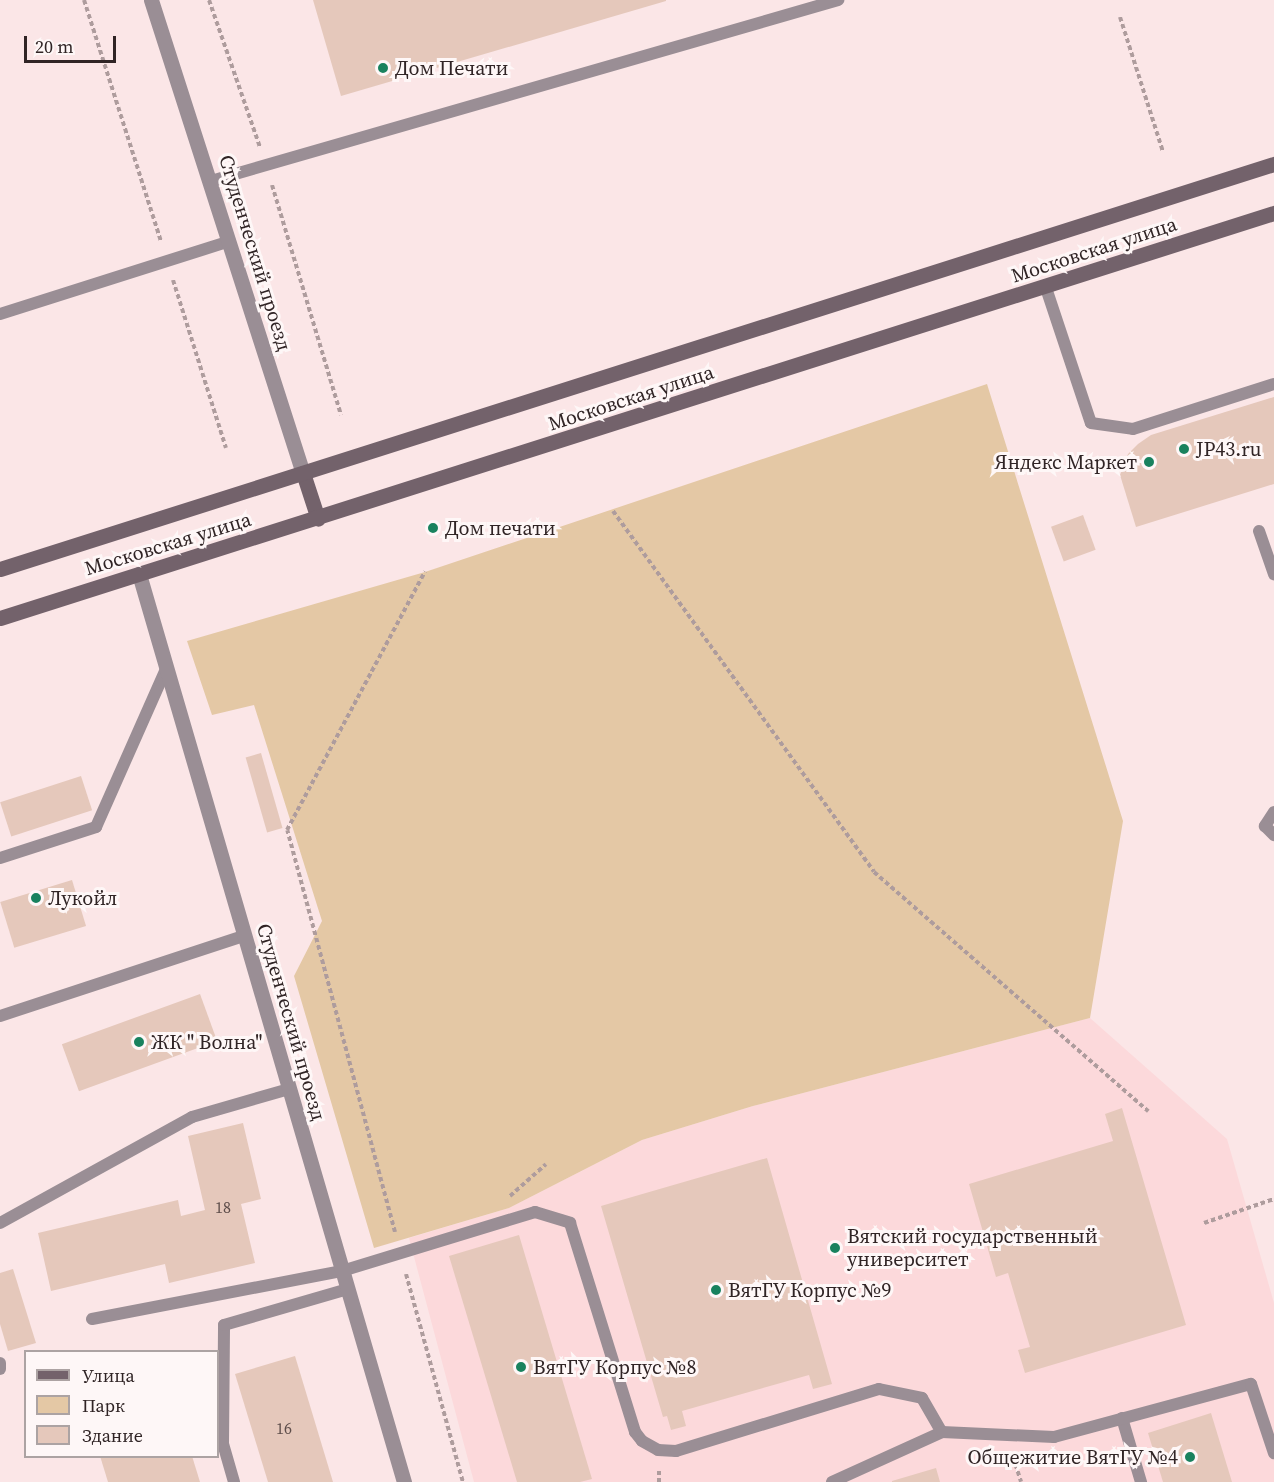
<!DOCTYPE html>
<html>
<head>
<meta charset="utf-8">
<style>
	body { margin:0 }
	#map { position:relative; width:1274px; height:1482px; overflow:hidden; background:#fbe6e7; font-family:"Source Serif 4",serif }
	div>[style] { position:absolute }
	.built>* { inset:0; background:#fcd9db }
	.green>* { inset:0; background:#e4c8a5 }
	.building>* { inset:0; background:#e5c8bb; transform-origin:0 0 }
	.path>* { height:4px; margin-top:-2px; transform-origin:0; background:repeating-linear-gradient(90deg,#ae9c9d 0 4.5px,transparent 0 7.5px) }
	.service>* { height:12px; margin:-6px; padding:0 6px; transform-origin:6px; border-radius:6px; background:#9a8e95 }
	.minor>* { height:15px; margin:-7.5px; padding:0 7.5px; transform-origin:7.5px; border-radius:7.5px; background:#9a8e95 }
	.secondary>* { height:15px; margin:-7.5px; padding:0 7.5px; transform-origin:7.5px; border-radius:7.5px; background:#73626b }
	.dots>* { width:16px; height:16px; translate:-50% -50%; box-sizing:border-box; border:3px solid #fef7f7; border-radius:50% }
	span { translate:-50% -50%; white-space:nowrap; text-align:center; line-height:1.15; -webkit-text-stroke:6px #fef7f7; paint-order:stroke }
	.number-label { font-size:16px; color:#5d4d4a }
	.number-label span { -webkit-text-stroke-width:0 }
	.poi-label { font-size:20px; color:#302425 }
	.left { translate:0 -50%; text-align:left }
	.right { translate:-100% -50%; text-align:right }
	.street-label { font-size:20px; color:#302425 }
	.legend { position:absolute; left:24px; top:1350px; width:195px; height:108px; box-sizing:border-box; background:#fef7f7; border:2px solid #aca3a3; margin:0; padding:8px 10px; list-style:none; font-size:18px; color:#302425 }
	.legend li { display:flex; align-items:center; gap:12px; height:30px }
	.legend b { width:30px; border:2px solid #aca3a3 }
	.scale { position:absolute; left:24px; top:36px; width:92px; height:27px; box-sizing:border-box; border:3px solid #302425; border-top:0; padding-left:8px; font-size:18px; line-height:21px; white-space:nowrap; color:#302425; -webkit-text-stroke:4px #fef7f7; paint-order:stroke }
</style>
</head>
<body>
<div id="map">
	<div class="built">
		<i style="clip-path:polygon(1090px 1018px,1227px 1139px,1274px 1303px,1274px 1482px,474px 1482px,409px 1238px,509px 1208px,642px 1140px,753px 1106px)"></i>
	</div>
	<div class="green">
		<i style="clip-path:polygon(987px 384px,1123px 821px,1090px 1018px,753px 1106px,642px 1140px,509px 1208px,374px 1248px,294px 976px,322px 921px,254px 705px,212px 715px,187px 641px,425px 572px)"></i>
	</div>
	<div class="building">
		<i style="clip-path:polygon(313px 0,666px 0,666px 1px,341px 96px)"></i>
		<i style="clip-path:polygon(1274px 397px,1274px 484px,1136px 527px,1120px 475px,1128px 454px,1138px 444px,1151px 435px)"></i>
		<i style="left:1083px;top:515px;width:37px;height:34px;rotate:70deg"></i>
		<i style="left:261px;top:753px;width:78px;height:16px;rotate:74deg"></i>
		<i style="left:81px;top:776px;width:36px;height:85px;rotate:72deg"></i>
		<i style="left:72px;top:880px;width:48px;height:75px;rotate:73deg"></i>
		<i style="left:200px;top:994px;width:50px;height:147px;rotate:70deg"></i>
		<i style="clip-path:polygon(1122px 1108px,1186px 1325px,1025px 1373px,1018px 1350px,1030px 1347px,1008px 1273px,996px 1277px,969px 1184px,1113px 1141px,1105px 1114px)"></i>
		<i style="clip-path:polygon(243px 1123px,261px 1199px,241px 1204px,255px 1263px,169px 1283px,165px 1264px,51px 1291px,38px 1233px,178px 1200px,181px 1216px,205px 1210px,188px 1136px)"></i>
		<i style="clip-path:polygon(767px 1158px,832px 1384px,813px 1389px,809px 1375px,682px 1411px,686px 1426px,671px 1430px,667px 1416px,663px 1417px,601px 1206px)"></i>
		<i style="clip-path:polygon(519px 1235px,592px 1479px,580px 1482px,517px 1482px,449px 1256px)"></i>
		<i style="clip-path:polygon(13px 1269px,36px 1343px,8px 1351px,0 1324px,0 1273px)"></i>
		<i style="clip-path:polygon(295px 1356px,333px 1482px,268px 1482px,235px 1374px)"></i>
		<i style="clip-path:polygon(1211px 1413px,1232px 1482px,1163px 1482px,1148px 1433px)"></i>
		<i style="clip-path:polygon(100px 1456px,192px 1456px,200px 1482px,108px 1482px)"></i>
		<i style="clip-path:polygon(936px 1468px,940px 1482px,892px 1482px,892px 1481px)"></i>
	</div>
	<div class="path">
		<i style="left:84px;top:0;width:253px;rotate:72.3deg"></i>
		<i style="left:209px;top:0;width:156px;rotate:70.9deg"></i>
		<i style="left:1120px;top:17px;width:142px;rotate:72.3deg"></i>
		<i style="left:272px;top:185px;width:240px;rotate:73.3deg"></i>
		<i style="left:173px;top:280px;width:176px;rotate:72.5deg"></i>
		<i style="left:613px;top:511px;width:445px;rotate:54.1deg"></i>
		<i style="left:874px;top:872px;width:364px;rotate:41.1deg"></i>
		<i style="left:510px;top:1196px;width:48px;rotate:-41.6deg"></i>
		<i style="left:1204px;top:1223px;width:74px;rotate:-18.9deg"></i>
		<i style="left:395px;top:1232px;width:416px;rotate:-105deg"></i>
		<i style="left:287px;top:830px;width:293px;rotate:-61.9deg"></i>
		<i style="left:406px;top:1274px;width:216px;rotate:74.7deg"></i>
		<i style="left:1013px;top:1457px;width:26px;rotate:72deg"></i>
		<i style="left:659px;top:1471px;width:11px;rotate:90deg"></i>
	</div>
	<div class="service">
		<i style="left:211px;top:181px;width:653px;rotate:-16.1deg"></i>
		<i style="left:1046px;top:288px;width:142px;rotate:71.6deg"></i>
		<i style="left:1091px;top:423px;width:42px;rotate:8.1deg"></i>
		<i style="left:1133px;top:429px;width:148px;rotate:-17.7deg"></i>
		<i style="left:0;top:314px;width:241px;rotate:-17.6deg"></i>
		<i style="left:1259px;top:531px;width:46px;rotate:70.8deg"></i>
		<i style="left:1274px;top:812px;width:17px;rotate:123deg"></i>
		<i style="left:1265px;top:826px;width:13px;rotate:45deg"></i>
		<i style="left:0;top:858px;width:101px;rotate:-17.9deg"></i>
		<i style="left:96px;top:827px;width:175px;rotate:-66.1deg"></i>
		<i style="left:0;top:1016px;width:257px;rotate:-18.2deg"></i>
		<i style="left:0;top:1223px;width:219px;rotate:-28.9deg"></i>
		<i style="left:192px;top:1117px;width:101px;rotate:-16.1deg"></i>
		<i style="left:92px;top:1319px;width:255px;rotate:-10.9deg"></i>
		<i style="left:342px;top:1271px;width:202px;rotate:-17deg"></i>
		<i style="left:535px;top:1212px;width:37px;rotate:17deg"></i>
		<i style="left:570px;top:1223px;width:219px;rotate:72.7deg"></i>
		<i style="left:635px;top:1432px;width:11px;rotate:52deg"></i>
		<i style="left:642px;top:1441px;width:18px;rotate:29deg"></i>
		<i style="left:658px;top:1450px;width:18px;rotate:3deg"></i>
		<i style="left:676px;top:1451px;width:212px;rotate:-17deg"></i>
		<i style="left:879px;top:1389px;width:44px;rotate:11.8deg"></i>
		<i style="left:922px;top:1398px;width:39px;rotate:60deg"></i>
		<i style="left:0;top:1363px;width:6px;rotate:90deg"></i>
		<i style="left:1122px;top:1418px;width:67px;rotate:73.5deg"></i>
		<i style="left:234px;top:1482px;width:40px;rotate:-106deg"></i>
		<i style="left:223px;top:1444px;width:119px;rotate:-89.5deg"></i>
		<i style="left:224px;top:1325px;width:129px;rotate:-16.2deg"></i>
		<i style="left:832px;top:1482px;width:121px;rotate:-24.4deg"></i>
		<i style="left:942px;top:1432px;width:112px;rotate:2.6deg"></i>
		<i style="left:1054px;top:1437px;width:204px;rotate:-15.1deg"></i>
		<i style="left:1251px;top:1384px;width:73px;rotate:71.6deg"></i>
	</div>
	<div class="minor">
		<i style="left:151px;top:0;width:497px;rotate:72.2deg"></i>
		<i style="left:139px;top:574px;width:946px;rotate:73.73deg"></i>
	</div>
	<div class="secondary">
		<i style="left:303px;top:473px;width:48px;rotate:71.9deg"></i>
		<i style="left:0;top:569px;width:1337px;rotate:-17.64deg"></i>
		<i style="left:0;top:618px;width:1337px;rotate:-17.64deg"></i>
	</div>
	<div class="dots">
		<i style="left:383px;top:68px;background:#19825e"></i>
		<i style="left:1184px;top:449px;background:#19825e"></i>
		<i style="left:1149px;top:462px;background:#19825e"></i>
		<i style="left:433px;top:528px;background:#19825e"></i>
		<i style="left:36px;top:898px;background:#19825e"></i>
		<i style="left:139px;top:1042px;background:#19825e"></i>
		<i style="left:835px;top:1248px;background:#19825e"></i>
		<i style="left:716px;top:1290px;background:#19825e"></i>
		<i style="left:521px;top:1367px;background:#19825e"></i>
		<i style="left:1190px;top:1457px;background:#19825e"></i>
	</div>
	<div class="number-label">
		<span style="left:223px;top:1207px">18</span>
		<span style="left:284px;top:1428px">16</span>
	</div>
	<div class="poi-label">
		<span class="left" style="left:395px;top:68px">Дом Печати</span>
		<span class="left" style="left:1196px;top:449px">JP43.ru</span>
		<span class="right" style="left:1137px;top:462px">Яндекс Маркет</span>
		<span class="left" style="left:445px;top:528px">Дом печати</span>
		<span class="left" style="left:48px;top:898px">Лукойл</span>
		<span class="left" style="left:151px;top:1042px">ЖК " Волна"</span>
		<span class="left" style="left:847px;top:1248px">Вятский государственный<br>университет</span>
		<span class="left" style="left:728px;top:1290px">ВятГУ Корпус №9</span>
		<span class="left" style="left:533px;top:1367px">ВятГУ Корпус №8</span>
		<span class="right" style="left:1178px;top:1457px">Общежитие ВятГУ №4</span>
	</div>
	<div class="street-label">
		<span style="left:1094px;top:250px;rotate:-18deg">Московская улица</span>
		<span style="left:255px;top:253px;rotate:73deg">Студенческий проезд</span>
		<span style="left:631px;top:398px;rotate:-18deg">Московская улица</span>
		<span style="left:168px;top:544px;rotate:-17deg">Московская улица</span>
		<span style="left:291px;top:1022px;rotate:74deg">Студенческий проезд</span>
	</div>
	<ul class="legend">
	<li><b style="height:8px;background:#73626b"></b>Улица</li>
	<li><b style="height:16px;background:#e4c8a5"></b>Парк</li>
	<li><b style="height:16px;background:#e5c8bb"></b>Здание</li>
	</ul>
	<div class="scale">20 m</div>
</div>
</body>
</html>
